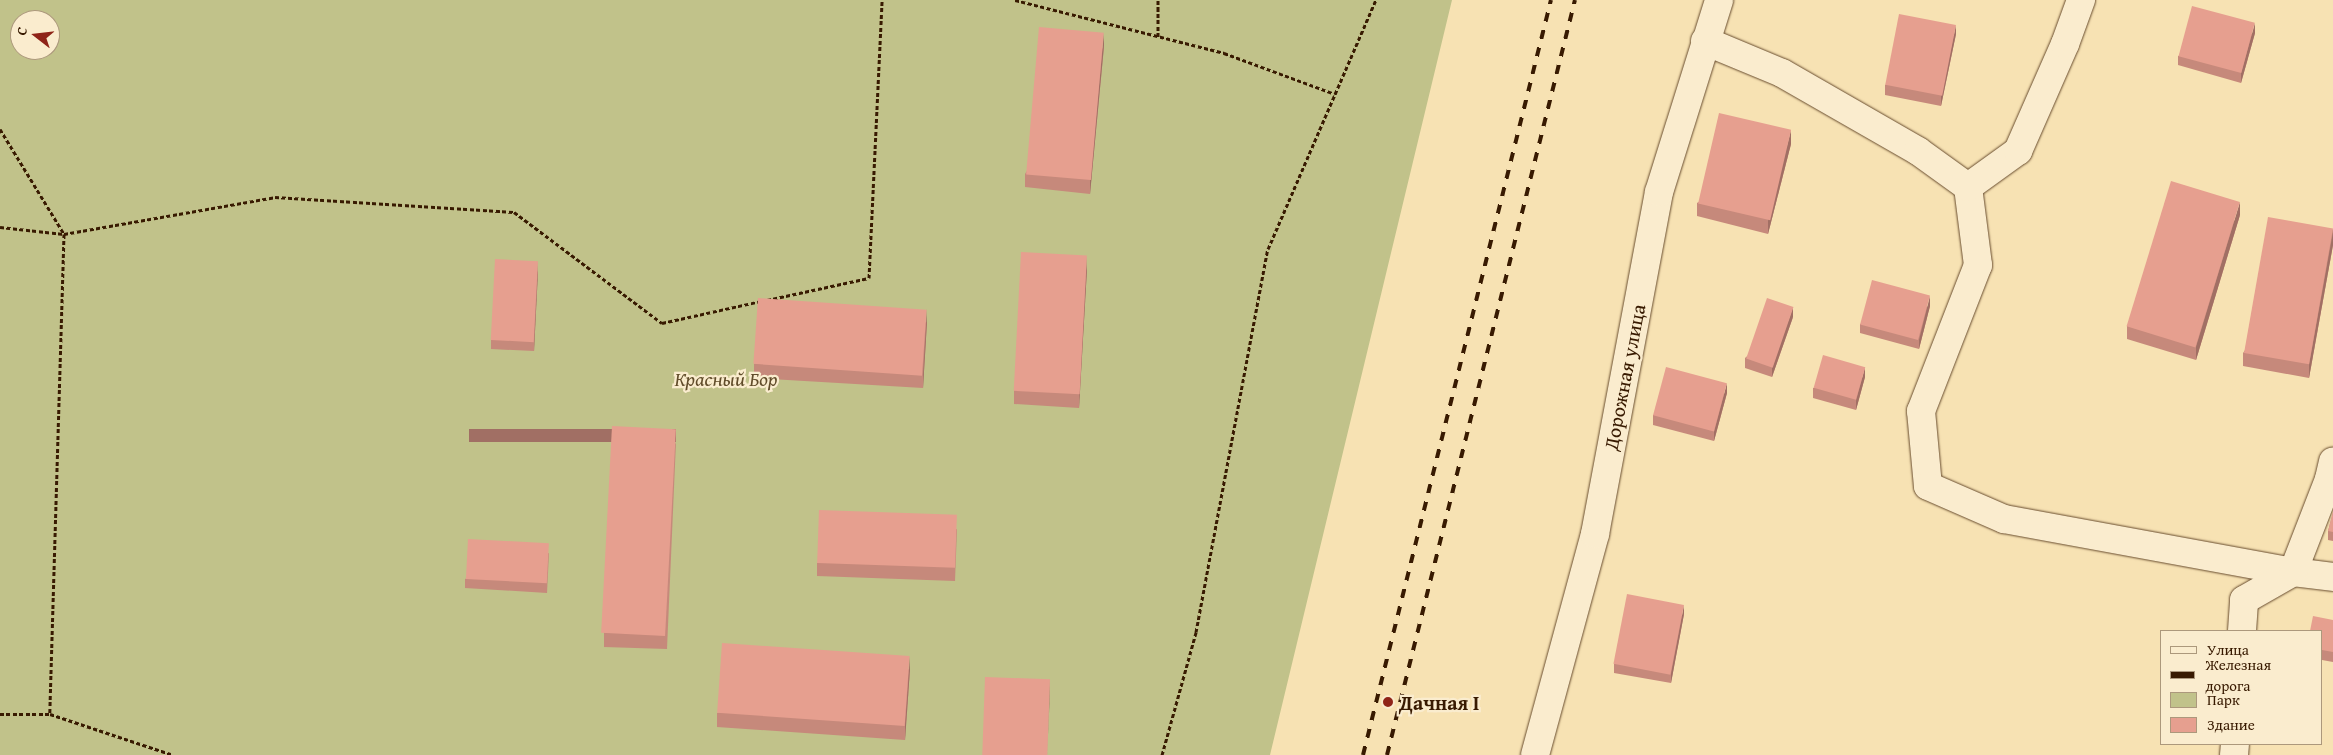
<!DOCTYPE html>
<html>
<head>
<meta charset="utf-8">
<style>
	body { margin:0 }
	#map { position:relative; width:2333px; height:755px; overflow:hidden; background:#f7e2b3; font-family:"Gentium Book Plus",serif }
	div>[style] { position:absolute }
	.green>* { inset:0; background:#c1c28a }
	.path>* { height:3px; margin-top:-1.5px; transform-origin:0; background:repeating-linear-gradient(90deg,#381a01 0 4px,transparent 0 6.5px) }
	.roads { filter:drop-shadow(0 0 1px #684c2e) drop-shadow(0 0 1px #684c2e) }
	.minor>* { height:28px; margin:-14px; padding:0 14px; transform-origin:14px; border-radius:14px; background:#faecce }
	.rail>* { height:4px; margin-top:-2px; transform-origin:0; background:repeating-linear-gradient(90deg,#381a01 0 9px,transparent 0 18px) }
	.wall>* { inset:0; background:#c6897b }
	.shaded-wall>* { inset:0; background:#a16f64; transform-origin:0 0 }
	.building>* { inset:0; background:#e69f8f; transform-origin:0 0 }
	.dots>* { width:14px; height:14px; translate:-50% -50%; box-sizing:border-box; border:2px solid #faecce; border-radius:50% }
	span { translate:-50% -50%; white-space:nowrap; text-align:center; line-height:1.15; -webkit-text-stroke:4.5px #faecce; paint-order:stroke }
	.street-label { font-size:20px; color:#381a01 }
	.park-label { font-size:20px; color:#614c2a; font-style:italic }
	.poi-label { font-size:20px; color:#381a01; font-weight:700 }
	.left { translate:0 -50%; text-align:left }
	.legend { position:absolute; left:2160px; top:630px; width:162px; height:115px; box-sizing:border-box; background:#faecce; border:1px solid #ac987c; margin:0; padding:6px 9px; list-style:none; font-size:15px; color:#381a01 }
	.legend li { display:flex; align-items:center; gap:10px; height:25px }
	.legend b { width:25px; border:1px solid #ac987c }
	.north { position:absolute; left:10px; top:10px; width:50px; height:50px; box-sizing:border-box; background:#faecce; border:1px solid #ac987c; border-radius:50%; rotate:286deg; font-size:14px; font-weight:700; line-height:20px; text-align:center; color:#381a01 }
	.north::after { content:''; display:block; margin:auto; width:18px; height:22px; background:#8f2418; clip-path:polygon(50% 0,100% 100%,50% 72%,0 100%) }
</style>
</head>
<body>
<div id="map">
	<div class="green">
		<i style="clip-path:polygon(evenodd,0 0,1452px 0,1270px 755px,0 755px,0 0,20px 20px,50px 20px,50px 50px,20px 50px,20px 20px)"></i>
	</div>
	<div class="path">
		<i style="left:1015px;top:0;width:216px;rotate:14.2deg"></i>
		<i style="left:1224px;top:53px;width:118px;rotate:20.3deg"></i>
		<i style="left:1158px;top:37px;width:37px;rotate:-90deg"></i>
		<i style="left:0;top:129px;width:123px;rotate:58.6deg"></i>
		<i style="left:64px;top:234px;width:480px;rotate:91.7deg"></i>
		<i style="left:0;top:227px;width:64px;rotate:6.2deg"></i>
		<i style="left:64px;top:234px;width:214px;rotate:-9.9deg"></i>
		<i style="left:275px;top:197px;width:239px;rotate:3.6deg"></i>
		<i style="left:514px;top:212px;width:185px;rotate:36.9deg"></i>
		<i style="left:662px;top:323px;width:101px;rotate:-12.5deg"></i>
		<i style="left:767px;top:300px;width:104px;rotate:-12.2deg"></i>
		<i style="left:869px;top:278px;width:278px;rotate:-87.3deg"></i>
		<i style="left:0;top:714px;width:50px"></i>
		<i style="left:50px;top:714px;width:130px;rotate:18.4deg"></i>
		<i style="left:1162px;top:755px;width:128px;rotate:-74.5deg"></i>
		<i style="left:1196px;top:632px;width:390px;rotate:-79.4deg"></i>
		<i style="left:1268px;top:249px;width:271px;rotate:-66.6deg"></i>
	</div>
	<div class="roads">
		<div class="minor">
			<i style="left:1705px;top:41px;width:83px;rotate:22.6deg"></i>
			<i style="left:1782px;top:73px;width:157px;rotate:29.8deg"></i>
			<i style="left:1918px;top:151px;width:62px;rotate:35.8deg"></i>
			<i style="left:1968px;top:187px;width:79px;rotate:82.7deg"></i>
			<i style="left:1978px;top:265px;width:157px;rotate:111.3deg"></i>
			<i style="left:1921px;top:411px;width:75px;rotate:84.7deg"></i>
			<i style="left:1928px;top:486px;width:83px;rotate:23.5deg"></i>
			<i style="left:2004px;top:519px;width:294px;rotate:10.4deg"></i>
			<i style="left:2293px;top:572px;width:40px;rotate:7.1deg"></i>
			<i style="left:1968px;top:187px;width:62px;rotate:-35.8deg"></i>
			<i style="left:2018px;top:151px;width:117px;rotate:-66.3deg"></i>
			<i style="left:2065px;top:44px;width:47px;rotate:-70deg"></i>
			<i style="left:2242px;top:631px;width:31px;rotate:-86deg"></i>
			<i style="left:2244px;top:600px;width:56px;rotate:-29.7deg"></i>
			<i style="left:2293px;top:572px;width:100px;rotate:-68.8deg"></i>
			<i style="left:2329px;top:479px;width:18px;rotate:-77deg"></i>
			<i style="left:1535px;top:755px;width:229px;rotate:-74.8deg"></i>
			<i style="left:1595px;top:534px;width:348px;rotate:-79.4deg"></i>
			<i style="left:1659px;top:192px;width:201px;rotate:-72.6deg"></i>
			<i style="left:2234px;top:755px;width:11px;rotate:-85deg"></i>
		</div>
	</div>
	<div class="rail">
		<i style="left:1363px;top:755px;width:778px;rotate:-76.02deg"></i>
		<i style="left:1387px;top:755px;width:778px;rotate:-76.02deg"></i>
	</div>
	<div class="wall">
		<i style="clip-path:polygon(2255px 33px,2241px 83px,2178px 65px,2178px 56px)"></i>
		<i style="clip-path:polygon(1956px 34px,1941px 106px,1885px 95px,1885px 85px)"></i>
		<i style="clip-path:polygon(1104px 46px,1090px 194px,1025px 187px,1025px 174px)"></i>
		<i style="clip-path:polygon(1791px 144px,1768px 234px,1697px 216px,1697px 203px)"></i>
		<i style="clip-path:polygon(2240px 215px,2196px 360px,2127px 339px,2127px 326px)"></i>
		<i style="clip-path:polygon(2333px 229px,2333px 245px,2309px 378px,2243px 366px,2243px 353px)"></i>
		<i style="clip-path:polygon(1087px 269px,1079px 408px,1014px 404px,1014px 391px)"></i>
		<i style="clip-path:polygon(538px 271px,534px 351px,491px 349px,491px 340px)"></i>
		<i style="clip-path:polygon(1930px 306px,1919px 349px,1860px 333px,1860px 324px)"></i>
		<i style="clip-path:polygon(1793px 317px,1772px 377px,1745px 368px,1745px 358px)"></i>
		<i style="clip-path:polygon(927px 322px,923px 388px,754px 378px,754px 364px)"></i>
		<i style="clip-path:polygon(1865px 377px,1856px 410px,1813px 398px,1813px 388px)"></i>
		<i style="clip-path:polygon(1727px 393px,1714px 441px,1653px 425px,1653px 415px)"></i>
		<i style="clip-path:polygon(676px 442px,667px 649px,604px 647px,604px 633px)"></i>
		<i style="clip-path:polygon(2333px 512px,2333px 541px,2328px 540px,2328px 531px)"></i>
		<i style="clip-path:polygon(957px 529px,955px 581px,817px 576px,817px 563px)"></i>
		<i style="clip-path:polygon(549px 553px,547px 593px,465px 588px,465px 579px)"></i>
		<i style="clip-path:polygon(1684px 614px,1671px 683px,1614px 673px,1614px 664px)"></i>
		<i style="clip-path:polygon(2333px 620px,2333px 662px,2322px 660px,2322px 631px)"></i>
		<i style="clip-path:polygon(910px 669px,905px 740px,717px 727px,717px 713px)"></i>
	</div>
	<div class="shaded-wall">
		<i style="clip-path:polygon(2255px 23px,2255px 33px,2241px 83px,2241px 73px)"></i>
		<i style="clip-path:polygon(1956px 25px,1956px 34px,1941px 106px,1941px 97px)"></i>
		<i style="clip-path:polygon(1104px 33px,1104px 46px,1090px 194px,1090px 180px)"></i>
		<i style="clip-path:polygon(1791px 130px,1791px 144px,1768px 234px,1768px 221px)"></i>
		<i style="clip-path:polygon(2240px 202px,2240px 215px,2196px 360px,2196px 347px)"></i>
		<i style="clip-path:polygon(2333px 232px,2333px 245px,2309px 378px,2309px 365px)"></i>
		<i style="clip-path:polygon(1087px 256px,1087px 269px,1079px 408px,1079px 394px)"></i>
		<i style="clip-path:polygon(538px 261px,538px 271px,534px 351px,534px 342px)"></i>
		<i style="clip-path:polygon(1930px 296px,1930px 306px,1919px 349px,1919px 340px)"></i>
		<i style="clip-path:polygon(1793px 307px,1793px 317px,1772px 377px,1772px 368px)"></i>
		<i style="clip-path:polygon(927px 309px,927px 322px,923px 388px,923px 375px)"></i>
		<i style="clip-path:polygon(1865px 367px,1865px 377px,1856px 410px,1856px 401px)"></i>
		<i style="clip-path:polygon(1727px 383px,1727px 393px,1714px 441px,1714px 432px)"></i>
		<i style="left:676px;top:429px;width:13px;height:207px;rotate:90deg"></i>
		<i style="clip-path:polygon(1684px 605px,1684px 614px,1671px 683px,1671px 674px)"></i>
		<i style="clip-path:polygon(910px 656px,910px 669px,905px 740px,905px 726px)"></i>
		<i style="clip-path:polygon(1050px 679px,1050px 692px,1047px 755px)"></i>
	</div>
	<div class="building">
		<i style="left:2192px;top:6px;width:65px;height:52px;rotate:15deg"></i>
		<i style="left:1899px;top:14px;width:58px;height:72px;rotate:11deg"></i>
		<i style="left:1039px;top:27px;width:65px;height:148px;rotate:5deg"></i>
		<i style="left:1719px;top:113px;width:74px;height:93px;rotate:13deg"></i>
		<i style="left:2171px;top:181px;width:72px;height:152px;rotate:17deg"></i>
		<i style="left:2268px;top:217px;width:66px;height:138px;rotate:10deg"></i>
		<i style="left:1021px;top:252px;width:66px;height:139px;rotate:3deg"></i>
		<i style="left:495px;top:259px;width:43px;height:81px;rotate:3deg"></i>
		<i style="left:1872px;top:280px;width:60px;height:46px;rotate:15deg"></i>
		<i style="left:758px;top:298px;width:169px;height:66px;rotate:4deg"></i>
		<i style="left:1767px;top:298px;width:28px;height:64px;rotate:19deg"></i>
		<i style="left:1823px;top:355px;width:44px;height:34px;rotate:16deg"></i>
		<i style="left:1666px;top:367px;width:63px;height:50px;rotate:15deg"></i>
		<i style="left:612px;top:426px;width:64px;height:207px;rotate:3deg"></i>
		<i style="left:819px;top:510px;width:138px;height:53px;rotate:2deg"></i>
		<i style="clip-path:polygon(2333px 512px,2333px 532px,2328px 531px)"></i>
		<i style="left:468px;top:539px;width:81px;height:40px;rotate:3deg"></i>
		<i style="left:1627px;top:594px;width:58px;height:71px;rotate:11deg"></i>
		<i style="clip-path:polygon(2313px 616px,2333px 620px,2333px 652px,2322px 650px,2322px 631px,2310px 631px)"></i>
		<i style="left:722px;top:643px;width:188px;height:70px;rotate:4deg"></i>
		<i style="left:985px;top:677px;width:65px;height:78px;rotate:2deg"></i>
	</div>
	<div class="dots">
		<i style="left:1388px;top:702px;background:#8f2418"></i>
	</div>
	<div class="street-label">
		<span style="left:1624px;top:377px;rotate:-79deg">Дорожная улица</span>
	</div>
	<div class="park-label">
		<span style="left:726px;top:378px">Красный Бор</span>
	</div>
	<div class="poi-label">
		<span class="left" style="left:1399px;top:702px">Дачная I</span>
	</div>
	<ul class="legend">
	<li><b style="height:6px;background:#faecce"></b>Улица</li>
	<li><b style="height:6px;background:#381a01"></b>Железная дорога</li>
	<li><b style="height:14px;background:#c1c28a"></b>Парк</li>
	<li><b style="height:14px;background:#e69f8f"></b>Здание</li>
	</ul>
	<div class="north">С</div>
</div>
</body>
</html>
